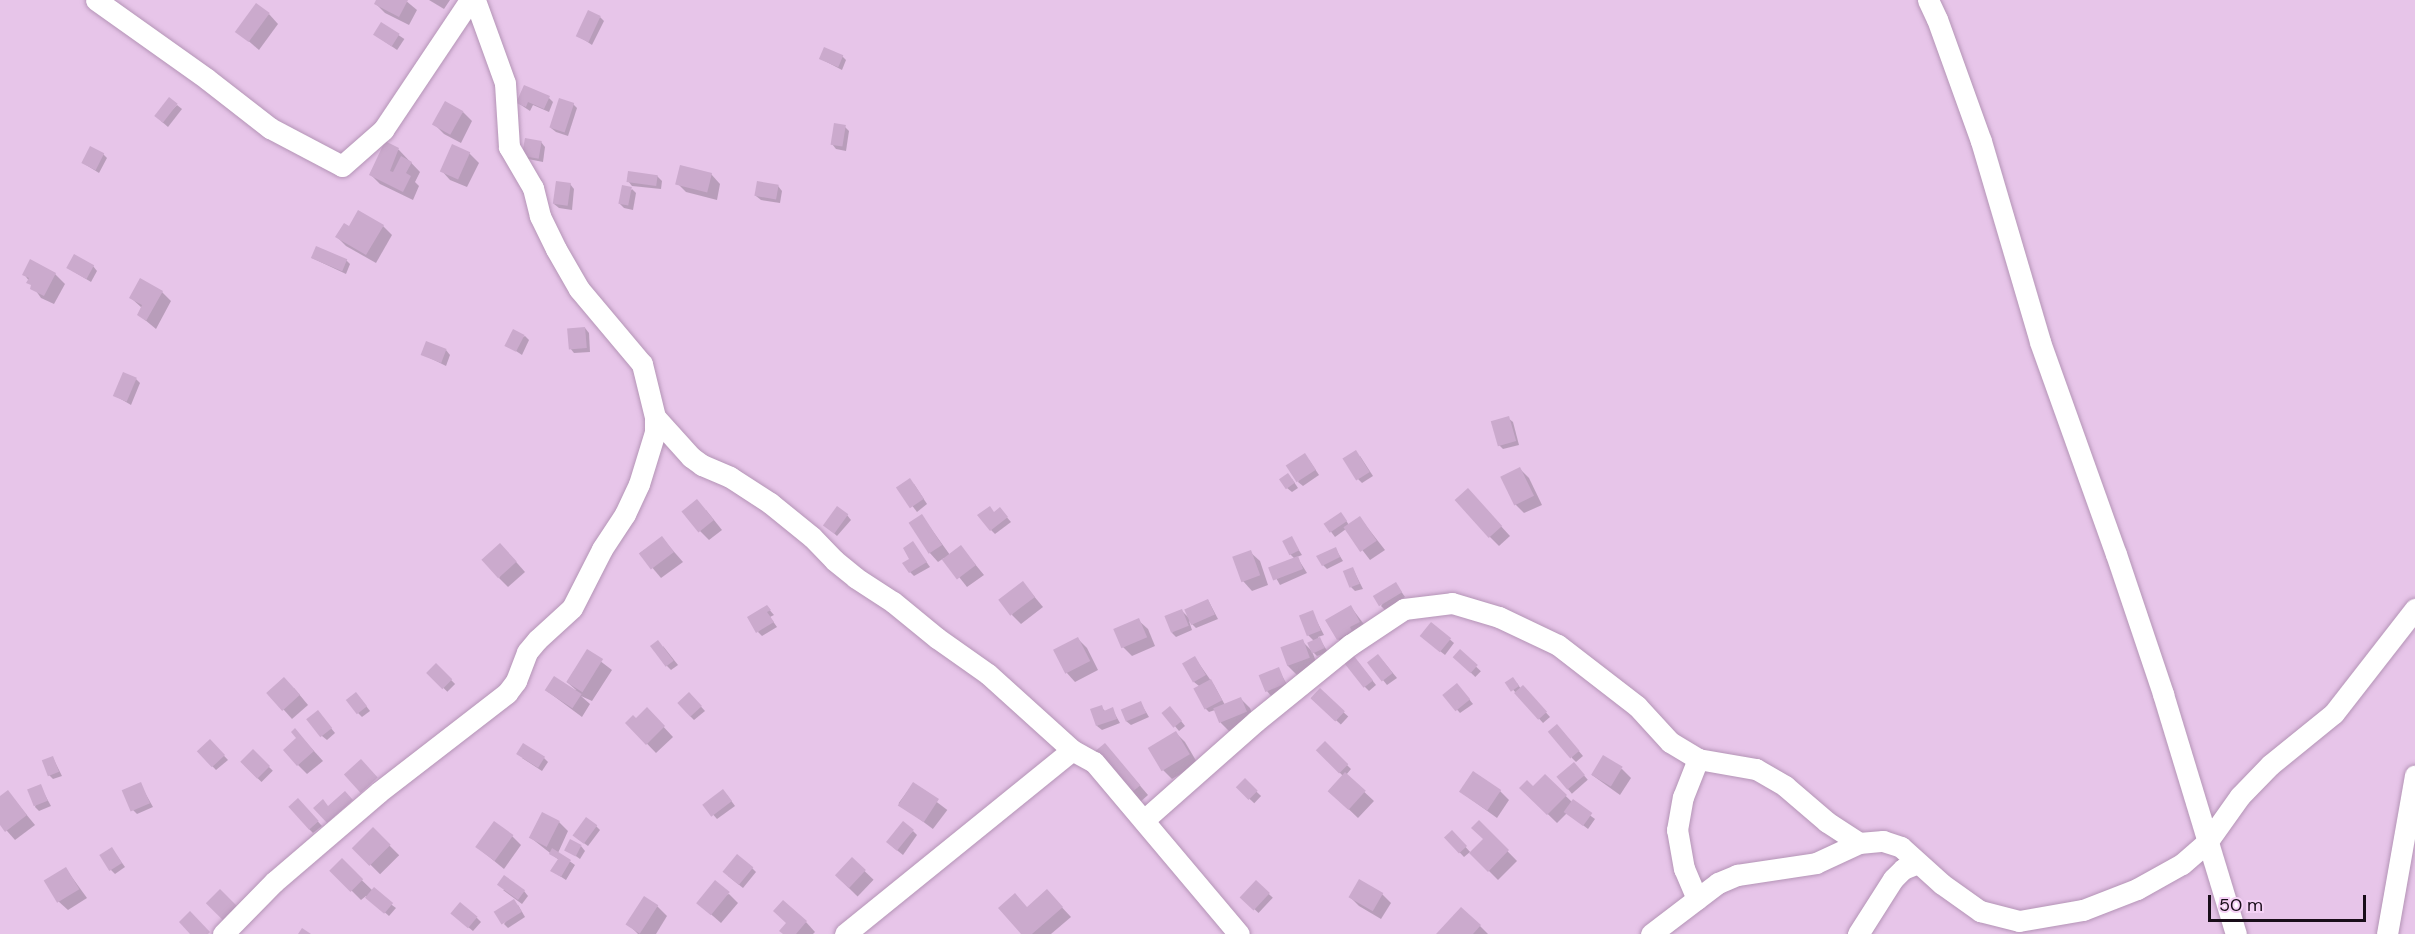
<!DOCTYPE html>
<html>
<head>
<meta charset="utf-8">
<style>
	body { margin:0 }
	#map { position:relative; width:2415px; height:934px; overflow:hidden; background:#e7c5e9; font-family:"DM Sans",sans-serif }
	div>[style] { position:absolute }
	.shadow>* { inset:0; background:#0003; transform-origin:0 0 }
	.building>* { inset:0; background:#cbaacd; transform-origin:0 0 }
	.roads { filter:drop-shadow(0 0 2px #b494b6) drop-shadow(0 0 2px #b494b6) }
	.minor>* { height:21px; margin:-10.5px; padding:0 10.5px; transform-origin:10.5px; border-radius:10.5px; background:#fff }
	span { translate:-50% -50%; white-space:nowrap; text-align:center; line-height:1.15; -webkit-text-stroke:4.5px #f5d2f6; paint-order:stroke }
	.scale { position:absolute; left:2208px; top:895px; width:158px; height:27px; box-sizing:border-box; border:3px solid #190d19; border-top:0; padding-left:8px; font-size:18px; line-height:21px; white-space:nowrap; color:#190d19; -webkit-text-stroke:4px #f5d2f6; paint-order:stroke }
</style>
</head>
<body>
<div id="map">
	<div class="shadow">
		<i style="clip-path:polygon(378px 0,405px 0,417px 10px,409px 25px,385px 13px,376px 4px)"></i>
		<i style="clip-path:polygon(429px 0,450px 0,444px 9px)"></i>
		<i style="clip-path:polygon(269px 14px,278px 24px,259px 50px,237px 31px)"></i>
		<i style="clip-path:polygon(600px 17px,604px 21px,592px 45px,577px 35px)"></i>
		<i style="left:382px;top:24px;width:27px;height:13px;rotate:34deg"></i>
		<i style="clip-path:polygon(842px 56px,846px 60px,842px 70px,821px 59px)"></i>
		<i style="clip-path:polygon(549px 98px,553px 102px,549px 112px,533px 105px,530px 111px,518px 103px)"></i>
		<i style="clip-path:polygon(573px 104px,577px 108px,568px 136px,556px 132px,551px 128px)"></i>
		<i style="clip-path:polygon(177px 105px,182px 109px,168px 127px,161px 121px)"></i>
		<i style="clip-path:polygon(463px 112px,472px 121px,461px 143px,444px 134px,434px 124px)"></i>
		<i style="clip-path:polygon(845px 127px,849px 131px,846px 151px,836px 149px,832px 144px)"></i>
		<i style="clip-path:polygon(541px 142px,545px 147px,543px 162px,528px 159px,524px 155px)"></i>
		<i style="clip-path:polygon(386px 143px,399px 150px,420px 172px,415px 182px,419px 186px,413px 200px,380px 184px,370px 174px)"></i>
		<i style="clip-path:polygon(469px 153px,479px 163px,467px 187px,450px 180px,441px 170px)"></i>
		<i style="clip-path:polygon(103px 154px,107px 158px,99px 173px,83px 163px)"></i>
		<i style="clip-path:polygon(711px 174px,720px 184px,717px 200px,686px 192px,677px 183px)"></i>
		<i style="clip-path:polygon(657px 176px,662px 181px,661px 189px,632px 186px,628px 181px)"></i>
		<i style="clip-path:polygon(570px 184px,574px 189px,572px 210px,559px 208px,554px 204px)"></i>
		<i style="clip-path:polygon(778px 186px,782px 191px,780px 203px,761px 200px,756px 196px)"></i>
		<i style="clip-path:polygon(632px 189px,636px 193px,633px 210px,624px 208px,620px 204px)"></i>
		<i style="clip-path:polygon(383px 226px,392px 235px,376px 263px,346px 246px,337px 237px,350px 228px)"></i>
		<i style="clip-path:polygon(312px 258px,346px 260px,350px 264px,346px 274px)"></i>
		<i style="clip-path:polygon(93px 266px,97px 271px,91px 282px,68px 268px)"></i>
		<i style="clip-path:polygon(24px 274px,55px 274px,65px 284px,54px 304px,41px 298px)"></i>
		<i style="clip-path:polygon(162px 292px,171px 301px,156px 329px,139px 315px,142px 308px,131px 298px)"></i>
		<i style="clip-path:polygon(585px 328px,589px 333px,590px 352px,574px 353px,570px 348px)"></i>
		<i style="clip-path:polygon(525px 336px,529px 340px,522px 355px,507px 345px)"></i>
		<i style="clip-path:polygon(446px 350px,450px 355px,446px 366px,422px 354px)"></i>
		<i style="clip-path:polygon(136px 379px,140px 383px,131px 405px,114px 395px)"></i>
		<i style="clip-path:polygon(1508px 418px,1513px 422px,1519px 445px,1503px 449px,1499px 445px)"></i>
		<i style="clip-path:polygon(1360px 456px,1373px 476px,1362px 483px,1358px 479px)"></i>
		<i style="clip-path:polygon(1309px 460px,1319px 475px,1303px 486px,1298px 482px)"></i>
		<i style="clip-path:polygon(1520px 469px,1529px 478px,1542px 505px,1524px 513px,1515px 504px)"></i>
		<i style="clip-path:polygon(1292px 479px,1298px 488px,1292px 492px,1287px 488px)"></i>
		<i style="clip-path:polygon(914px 484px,927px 504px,917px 512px,898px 487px)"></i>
		<i style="clip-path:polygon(1477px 500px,1510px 536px,1499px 546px,1490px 537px)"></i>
		<i style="clip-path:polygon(706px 510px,722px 530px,709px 540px,700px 531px)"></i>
		<i style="clip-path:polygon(995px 513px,1004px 514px,1011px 522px,995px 534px,991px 530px)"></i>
		<i style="clip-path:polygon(847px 515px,851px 520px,837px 536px,828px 528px)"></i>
		<i style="clip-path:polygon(922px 516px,950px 555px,961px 547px,984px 575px,967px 587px,944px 558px,938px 562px,929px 552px)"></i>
		<i style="clip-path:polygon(1360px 518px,1385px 550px,1370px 560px,1346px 529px,1335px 537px,1326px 525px,1345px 519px,1349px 525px)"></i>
		<i style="clip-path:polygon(662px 538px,683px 562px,661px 578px,640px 553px)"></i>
		<i style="clip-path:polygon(1291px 538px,1302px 555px,1297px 557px,1307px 573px,1280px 585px,1271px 569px,1295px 559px,1290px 554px)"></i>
		<i style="clip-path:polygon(913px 543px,930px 567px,914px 576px,910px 572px)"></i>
		<i style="clip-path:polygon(1335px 548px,1343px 561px,1327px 569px,1323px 565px)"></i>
		<i style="clip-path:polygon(1250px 552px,1260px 561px,1268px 585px,1252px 591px,1243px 581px,1234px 558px)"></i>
		<i style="clip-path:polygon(510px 555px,525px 572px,508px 587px,499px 578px)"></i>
		<i style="clip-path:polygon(1353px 569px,1363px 589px,1355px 591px,1351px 587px)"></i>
		<i style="clip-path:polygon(1023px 583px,1043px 607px,1021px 624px,1012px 615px)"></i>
		<i style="clip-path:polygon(1396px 584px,1405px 597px,1385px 610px,1381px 606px)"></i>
		<i style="clip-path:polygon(1208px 600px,1218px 619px,1196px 628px,1189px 621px,1192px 630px,1176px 637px,1172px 633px,1181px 610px,1189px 618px)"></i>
		<i style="clip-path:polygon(767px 607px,774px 615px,770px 617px,777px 627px,762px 636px,758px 632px)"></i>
		<i style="clip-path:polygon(1351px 607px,1369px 631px,1347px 648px,1338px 639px)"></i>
		<i style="clip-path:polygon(1312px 612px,1324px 635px,1318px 637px,1328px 652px,1317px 656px,1312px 651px,1318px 667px,1297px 675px,1288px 666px,1282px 648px,1302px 641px,1312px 651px,1314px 641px,1308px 635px)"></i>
		<i style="clip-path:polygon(1138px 620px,1148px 629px,1155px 646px,1132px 656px,1123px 647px,1115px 629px)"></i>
		<i style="clip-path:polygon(1432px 624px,1454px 643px,1445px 655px,1426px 640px)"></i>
		<i style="clip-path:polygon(1078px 639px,1087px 648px,1098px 670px,1075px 682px,1066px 672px)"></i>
		<i style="clip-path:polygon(663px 646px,678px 665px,671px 670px,667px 666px)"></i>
		<i style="clip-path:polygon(587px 651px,612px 670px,592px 701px,581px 696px,590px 704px,582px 717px,547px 691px,576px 690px,567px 682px)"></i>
		<i style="left:1460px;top:651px;width:29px;height:8px;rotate:44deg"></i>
		<i style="clip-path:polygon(1195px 658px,1214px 685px,1225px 705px,1240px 698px,1250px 708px,1255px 721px,1230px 732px,1221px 723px,1215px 710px,1209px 712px,1205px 708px,1199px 686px,1194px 682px)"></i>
		<i style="clip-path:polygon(1383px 661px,1397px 678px,1387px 685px,1369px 663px)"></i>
		<i style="clip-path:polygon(1358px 662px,1376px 685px,1369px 691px,1365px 687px)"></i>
		<i style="left:436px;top:665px;width:27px;height:11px;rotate:45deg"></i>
		<i style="clip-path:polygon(1278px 669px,1289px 688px,1271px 696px,1267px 691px)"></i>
		<i style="clip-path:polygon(1507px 683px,1517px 683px,1521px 689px,1523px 687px,1550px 717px,1543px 723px)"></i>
		<i style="clip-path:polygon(294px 688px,308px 705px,292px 719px,268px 692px)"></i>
		<i style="clip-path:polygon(1461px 689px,1473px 704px,1460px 713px,1444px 695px)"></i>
		<i style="left:1320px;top:691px;width:38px;height:11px;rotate:42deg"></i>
		<i style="clip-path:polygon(360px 698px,370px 711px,362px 717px,358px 713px)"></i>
		<i style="clip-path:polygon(693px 698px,705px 711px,694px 720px,690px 716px)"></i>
		<i style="clip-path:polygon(1140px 702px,1149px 717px,1131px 725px,1126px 721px)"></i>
		<i style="clip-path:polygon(1101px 707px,1106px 712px,1112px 709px,1120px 723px,1102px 730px,1097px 726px)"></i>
		<i style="clip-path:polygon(647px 709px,673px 737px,656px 753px,627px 723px,636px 720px)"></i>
		<i style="clip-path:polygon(1174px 712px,1185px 726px,1179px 731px,1164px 713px)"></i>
		<i style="clip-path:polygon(322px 717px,335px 733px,327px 740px,322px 736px)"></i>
		<i style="clip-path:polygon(1561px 730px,1583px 756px,1576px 762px,1572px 758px)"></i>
		<i style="clip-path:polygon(1176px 733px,1185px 742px,1198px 764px,1172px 779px,1163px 770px)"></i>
		<i style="clip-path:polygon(304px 740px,323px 761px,307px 774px,298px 765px)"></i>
		<i style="clip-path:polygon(1325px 743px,1351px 769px,1346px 775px,1374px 801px,1358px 818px,1339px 800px,1343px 776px,1318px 750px)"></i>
		<i style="clip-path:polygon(214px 745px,228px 760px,216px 770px,198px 751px)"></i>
		<i style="left:253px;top:751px;width:28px;height:16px;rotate:45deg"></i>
		<i style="clip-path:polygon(1114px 755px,1148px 795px,1139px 803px,1129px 794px)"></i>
		<i style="clip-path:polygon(53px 758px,62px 776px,53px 779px,49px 775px)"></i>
		<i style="clip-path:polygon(522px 758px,544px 758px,548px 762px,542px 771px)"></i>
		<i style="left:1574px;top:764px;width:21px;height:21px;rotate:49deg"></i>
		<i style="clip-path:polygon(1622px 769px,1631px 778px,1620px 795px,1592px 775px)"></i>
		<i style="clip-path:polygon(1545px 776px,1573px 803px,1595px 819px,1588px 829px,1567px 813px,1557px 823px,1521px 788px,1533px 788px)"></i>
		<i style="left:1245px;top:781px;width:22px;height:10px;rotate:43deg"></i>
		<i style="clip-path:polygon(140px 784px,153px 807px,137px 814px,133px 810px)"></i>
		<i style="left:913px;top:784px;width:43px;height:24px;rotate:37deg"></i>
		<i style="clip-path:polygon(40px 786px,51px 806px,39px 811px,35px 807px)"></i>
		<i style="clip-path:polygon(1500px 791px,1509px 800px,1497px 818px,1461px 792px)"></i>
		<i style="clip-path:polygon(8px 792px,35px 825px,15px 840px,0 823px,0 798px)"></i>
		<i style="clip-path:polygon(727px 795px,735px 806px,717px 819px,704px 804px)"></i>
		<i style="clip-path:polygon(298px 800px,322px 826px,313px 833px,309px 829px)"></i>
		<i style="clip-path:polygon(559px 822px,568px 831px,558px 853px,575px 865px,566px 880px,552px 871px,559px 860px,531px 838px)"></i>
		<i style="clip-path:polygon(1479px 822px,1517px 861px,1498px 880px,1470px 852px,1464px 857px,1446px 838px,1452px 832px,1471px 853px,1485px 839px)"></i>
		<i style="clip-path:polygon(596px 826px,600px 830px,588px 846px,578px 839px)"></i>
		<i style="left:373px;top:829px;width:37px;height:27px;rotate:45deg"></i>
		<i style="clip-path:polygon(913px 831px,917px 835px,903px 855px,893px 847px)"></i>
		<i style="clip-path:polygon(512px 836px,521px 845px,504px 869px,477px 847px)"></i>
		<i style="clip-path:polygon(581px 846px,585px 851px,580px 859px,566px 849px)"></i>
		<i style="clip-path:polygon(112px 849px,125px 867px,115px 874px,111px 870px)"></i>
		<i style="left:852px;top:859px;width:30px;height:23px;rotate:44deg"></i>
		<i style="clip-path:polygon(342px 861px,373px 891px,396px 908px,389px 916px,366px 896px,361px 900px,332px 871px)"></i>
		<i style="clip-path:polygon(752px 868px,756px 872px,743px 888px,728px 876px)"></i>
		<i style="clip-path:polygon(66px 869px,87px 898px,68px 910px,58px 901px)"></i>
		<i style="left:1256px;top:882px;width:23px;height:21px;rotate:43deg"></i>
		<i style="clip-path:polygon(503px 890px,524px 891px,528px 896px,522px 904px)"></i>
		<i style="clip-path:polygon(729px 894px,738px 903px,721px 923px,698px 903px)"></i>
		<i style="clip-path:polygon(1382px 894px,1391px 903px,1381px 919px,1359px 906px,1350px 897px)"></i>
		<i style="clip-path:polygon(1056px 901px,1071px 917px,1051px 934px,1023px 934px,1028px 909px)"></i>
		<i style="clip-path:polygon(518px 905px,525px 917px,508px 928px,504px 924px)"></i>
		<i style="clip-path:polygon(657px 906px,667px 916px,656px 934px,638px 934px,629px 925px)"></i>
		<i style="clip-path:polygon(1461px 909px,1480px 926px,1488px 934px,1438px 934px)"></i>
		<i style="clip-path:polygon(457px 918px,477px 918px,481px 922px,473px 931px)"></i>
		<i style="clip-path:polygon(806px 922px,815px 932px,813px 934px,784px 934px)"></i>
	</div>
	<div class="building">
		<i style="clip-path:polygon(376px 0,408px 0,399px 17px,374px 4px)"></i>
		<i style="left:256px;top:3px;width:17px;height:36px;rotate:36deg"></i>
		<i style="left:588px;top:10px;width:14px;height:29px;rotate:25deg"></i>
		<i style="left:381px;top:22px;width:22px;height:15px;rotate:32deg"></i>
		<i style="left:824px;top:47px;width:21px;height:13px;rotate:23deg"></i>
		<i style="clip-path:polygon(524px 85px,550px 96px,544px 109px,528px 102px,526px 107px,516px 103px)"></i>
		<i style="left:169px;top:97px;width:11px;height:24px;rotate:38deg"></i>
		<i style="left:559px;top:98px;width:16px;height:31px;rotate:18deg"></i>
		<i style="left:445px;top:101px;width:21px;height:27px;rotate:29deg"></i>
		<i style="left:834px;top:123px;width:12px;height:22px;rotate:9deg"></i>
		<i style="left:525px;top:138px;width:17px;height:18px;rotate:10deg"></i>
		<i style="clip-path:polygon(385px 141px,399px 148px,390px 171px,393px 172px,401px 156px,412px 162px,406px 173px,411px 176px,403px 192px,369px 175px)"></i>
		<i style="left:452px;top:144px;width:20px;height:30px;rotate:24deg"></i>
		<i style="left:90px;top:146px;width:16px;height:19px;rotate:27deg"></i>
		<i style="left:680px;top:165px;width:33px;height:20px;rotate:14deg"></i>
		<i style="left:628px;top:171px;width:30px;height:11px;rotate:8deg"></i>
		<i style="left:556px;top:181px;width:15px;height:23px;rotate:8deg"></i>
		<i style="left:757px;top:181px;width:22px;height:15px;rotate:10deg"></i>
		<i style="left:622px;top:185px;width:10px;height:19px;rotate:11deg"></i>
		<i style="clip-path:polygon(358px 210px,384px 225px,366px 255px,335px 237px,344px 223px,349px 226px)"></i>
		<i style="left:316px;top:246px;width:34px;height:13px;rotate:23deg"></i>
		<i style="left:74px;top:254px;width:23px;height:16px;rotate:29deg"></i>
		<i style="clip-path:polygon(30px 259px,56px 273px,44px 296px,30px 289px,31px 285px,26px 283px,29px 278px,22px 275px)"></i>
		<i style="clip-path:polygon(140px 278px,163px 291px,146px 321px,137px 315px,142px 305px,129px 298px)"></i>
		<i style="left:585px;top:327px;width:21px;height:18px;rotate:85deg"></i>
		<i style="left:513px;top:329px;width:13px;height:19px;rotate:27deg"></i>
		<i style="left:426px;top:341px;width:22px;height:15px;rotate:21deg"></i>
		<i style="left:123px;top:372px;width:15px;height:26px;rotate:23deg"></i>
		<i style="left:1509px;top:416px;width:26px;height:19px;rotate:74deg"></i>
		<i style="left:1356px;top:450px;width:26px;height:16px;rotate:58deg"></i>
		<i style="left:1305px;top:453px;width:20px;height:23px;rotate:57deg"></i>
		<i style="left:1520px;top:467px;width:32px;height:22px;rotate:64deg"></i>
		<i style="left:1288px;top:473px;width:12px;height:11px;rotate:55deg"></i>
		<i style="left:910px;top:478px;width:25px;height:17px;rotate:56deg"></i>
		<i style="left:1468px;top:488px;width:51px;height:18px;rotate:48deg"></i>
		<i style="left:697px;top:499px;width:27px;height:20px;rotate:51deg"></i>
		<i style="left:837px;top:506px;width:14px;height:24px;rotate:36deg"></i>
		<i style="clip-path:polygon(990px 506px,994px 512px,1000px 507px,1008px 517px,990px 531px,977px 515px)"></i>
		<i style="left:1341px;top:512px;width:11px;height:21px;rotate:56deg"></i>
		<i style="left:922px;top:514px;width:37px;height:16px;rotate:57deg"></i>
		<i style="left:1360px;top:516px;width:30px;height:20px;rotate:56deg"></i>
		<i style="left:662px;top:536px;width:20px;height:29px;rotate:53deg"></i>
		<i style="left:1292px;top:536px;width:16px;height:11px;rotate:63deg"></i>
		<i style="clip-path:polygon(913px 541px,927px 562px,909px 573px,902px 563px,909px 559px,903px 548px)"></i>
		<i style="left:500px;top:543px;width:25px;height:25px;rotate:48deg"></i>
		<i style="left:961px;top:545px;width:25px;height:24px;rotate:53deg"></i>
		<i style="clip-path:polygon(1336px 547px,1340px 557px,1322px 566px,1316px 556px)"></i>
		<i style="left:1251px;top:550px;width:27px;height:20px;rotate:70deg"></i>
		<i style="left:1298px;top:556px;width:14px;height:32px;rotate:69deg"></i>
		<i style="left:1353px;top:567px;width:18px;height:11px;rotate:68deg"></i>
		<i style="left:1023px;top:581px;width:20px;height:31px;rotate:53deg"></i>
		<i style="left:1396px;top:582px;width:12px;height:27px;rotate:59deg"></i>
		<i style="left:1208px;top:599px;width:17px;height:26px;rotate:66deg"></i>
		<i style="clip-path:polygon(767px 605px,771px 610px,767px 612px,774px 622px,756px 633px,747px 617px)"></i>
		<i style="clip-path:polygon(1351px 605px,1360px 622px,1350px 627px,1352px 631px,1337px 640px,1325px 620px)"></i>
		<i style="left:1182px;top:609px;width:18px;height:19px;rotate:68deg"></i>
		<i style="left:1313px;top:610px;width:22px;height:15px;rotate:69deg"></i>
		<i style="left:1139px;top:618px;width:21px;height:28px;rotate:67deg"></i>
		<i style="left:1431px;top:622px;width:26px;height:18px;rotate:39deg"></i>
		<i style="left:1078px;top:637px;width:27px;height:28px;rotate:63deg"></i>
		<i style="left:1320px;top:637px;width:12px;height:14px;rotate:66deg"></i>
		<i style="left:1303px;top:639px;width:20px;height:24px;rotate:70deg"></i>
		<i style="left:658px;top:640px;width:26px;height:10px;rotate:53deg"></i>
		<i style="left:587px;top:649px;width:19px;height:39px;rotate:32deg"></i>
		<i style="left:1460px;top:649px;width:24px;height:11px;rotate:42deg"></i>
		<i style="left:1378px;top:654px;width:24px;height:14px;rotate:52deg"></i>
		<i style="left:1195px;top:656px;width:22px;height:15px;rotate:60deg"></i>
		<i style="left:1354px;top:656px;width:31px;height:12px;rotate:52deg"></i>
		<i style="left:436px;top:663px;width:23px;height:14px;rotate:45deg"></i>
		<i style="left:1279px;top:667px;width:18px;height:22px;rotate:68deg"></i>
		<i style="left:554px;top:676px;width:33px;height:17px;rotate:33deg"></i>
		<i style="left:284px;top:677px;width:24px;height:24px;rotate:48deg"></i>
		<i style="left:1513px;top:677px;width:11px;height:10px;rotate:56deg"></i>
		<i style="left:1211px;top:679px;width:24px;height:20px;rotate:62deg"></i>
		<i style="left:1457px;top:683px;width:21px;height:19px;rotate:51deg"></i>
		<i style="left:1523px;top:685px;width:36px;height:12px;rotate:48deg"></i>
		<i style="left:1320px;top:688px;width:34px;height:14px;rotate:43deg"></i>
		<i style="left:356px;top:692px;width:18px;height:13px;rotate:52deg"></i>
		<i style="left:689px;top:692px;width:19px;height:16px;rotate:47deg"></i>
		<i style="left:1241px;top:697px;width:16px;height:30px;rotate:68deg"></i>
		<i style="left:1141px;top:701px;width:13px;height:22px;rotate:67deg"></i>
		<i style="clip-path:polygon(1102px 705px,1104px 711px,1113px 707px,1117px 719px,1096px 726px,1090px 709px)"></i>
		<i style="left:1170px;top:706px;width:19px;height:11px;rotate:51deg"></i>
		<i style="clip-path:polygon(647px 707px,665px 726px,646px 745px,625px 723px,633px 715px,636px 718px)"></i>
		<i style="left:318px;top:710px;width:23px;height:15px;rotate:52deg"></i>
		<i style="left:1557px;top:724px;width:35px;height:12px;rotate:50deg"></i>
		<i style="clip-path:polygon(295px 728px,314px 751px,297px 766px,283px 750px,296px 738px,291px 732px)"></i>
		<i style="left:1176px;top:731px;width:27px;height:33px;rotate:59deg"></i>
		<i style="left:210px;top:739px;width:22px;height:18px;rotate:47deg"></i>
		<i style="left:1325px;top:741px;width:33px;height:13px;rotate:45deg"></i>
		<i style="left:523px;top:743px;width:26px;height:13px;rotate:32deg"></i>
		<i style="left:1105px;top:743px;width:55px;height:16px;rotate:50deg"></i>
		<i style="left:253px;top:749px;width:24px;height:18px;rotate:45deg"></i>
		<i style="left:1603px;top:755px;width:23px;height:23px;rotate:31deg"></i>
		<i style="left:53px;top:756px;width:17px;height:12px;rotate:69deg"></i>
		<i style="left:361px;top:759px;width:25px;height:23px;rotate:48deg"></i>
		<i style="left:1574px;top:762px;width:17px;height:23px;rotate:50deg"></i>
		<i style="left:1473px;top:771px;width:34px;height:25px;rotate:34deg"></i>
		<i style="left:1345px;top:772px;width:28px;height:26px;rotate:42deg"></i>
		<i style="clip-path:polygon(1545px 774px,1567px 795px,1547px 815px,1519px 788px,1527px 780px,1533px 786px)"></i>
		<i style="left:1245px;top:778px;width:18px;height:13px;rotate:45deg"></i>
		<i style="left:141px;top:782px;width:23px;height:21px;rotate:67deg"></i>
		<i style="left:913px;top:782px;width:31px;height:28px;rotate:33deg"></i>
		<i style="left:41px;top:784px;width:18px;height:15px;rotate:68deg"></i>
		<i style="left:723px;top:789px;width:15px;height:26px;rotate:53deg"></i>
		<i style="clip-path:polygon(8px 790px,27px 815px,5px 832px,0 825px,0 796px)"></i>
		<i style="clip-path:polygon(345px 791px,353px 800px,327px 823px,313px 808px,323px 799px,328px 806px)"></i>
		<i style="left:298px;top:798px;width:31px;height:13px;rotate:48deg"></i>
		<i style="left:1573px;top:799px;width:24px;height:16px;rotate:36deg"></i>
		<i style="left:542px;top:812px;width:20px;height:29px;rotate:27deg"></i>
		<i style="left:586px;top:817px;width:14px;height:23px;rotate:36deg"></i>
		<i style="clip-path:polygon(1479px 820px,1509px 850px,1488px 872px,1469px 853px,1483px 839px,1471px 828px)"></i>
		<i style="left:494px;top:821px;width:24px;height:32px;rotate:36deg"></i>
		<i style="left:903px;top:821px;width:14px;height:27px;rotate:39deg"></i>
		<i style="left:373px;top:827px;width:25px;height:30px;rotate:45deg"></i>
		<i style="left:1452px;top:830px;width:22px;height:11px;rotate:47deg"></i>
		<i style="left:570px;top:839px;width:13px;height:13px;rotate:27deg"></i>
		<i style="left:112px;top:847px;width:19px;height:15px;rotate:58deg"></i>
		<i style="clip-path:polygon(552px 848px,571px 860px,561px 877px,550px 871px,558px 859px,549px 854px)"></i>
		<i style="left:737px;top:854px;width:21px;height:23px;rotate:39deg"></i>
		<i style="left:852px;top:857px;width:19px;height:25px;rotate:43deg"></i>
		<i style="left:342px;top:858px;width:30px;height:18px;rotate:45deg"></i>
		<i style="left:66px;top:867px;width:26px;height:26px;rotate:59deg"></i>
		<i style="left:504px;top:875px;width:26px;height:12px;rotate:36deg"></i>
		<i style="left:1359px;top:879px;width:28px;height:21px;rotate:30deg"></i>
		<i style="left:715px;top:880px;width:19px;height:30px;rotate:39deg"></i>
		<i style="left:1256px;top:880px;width:19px;height:24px;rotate:43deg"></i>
		<i style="left:374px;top:887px;width:25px;height:14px;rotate:40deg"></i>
		<i style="left:220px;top:889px;width:25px;height:20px;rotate:45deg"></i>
		<i style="clip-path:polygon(1047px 889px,1063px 907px,1032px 934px,1021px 934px,998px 908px,1015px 893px,1027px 907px)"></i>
		<i style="left:644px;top:896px;width:17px;height:34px;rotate:33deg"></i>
		<i style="left:514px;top:899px;width:15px;height:24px;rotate:58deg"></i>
		<i style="clip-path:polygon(783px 900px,807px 921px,796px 934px,783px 934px,779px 931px,786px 923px,773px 911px)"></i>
		<i style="left:460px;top:902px;width:23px;height:15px;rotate:40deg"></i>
		<i style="clip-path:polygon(1461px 907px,1481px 925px,1473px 934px,1436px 934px)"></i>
		<i style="clip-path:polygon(190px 911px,210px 932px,208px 934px,190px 934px,179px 922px)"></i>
		<i style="clip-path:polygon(302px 928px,311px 934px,298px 934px)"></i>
	</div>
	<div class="roads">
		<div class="minor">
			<i style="left:96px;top:0;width:136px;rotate:35.4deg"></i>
			<i style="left:207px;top:79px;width:80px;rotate:37.9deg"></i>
			<i style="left:270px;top:128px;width:81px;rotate:27.8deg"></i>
			<i style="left:342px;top:166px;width:55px;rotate:-41.3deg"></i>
			<i style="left:383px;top:130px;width:156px;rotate:-56.2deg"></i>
			<i style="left:1928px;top:0;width:21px;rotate:65deg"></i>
			<i style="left:1937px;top:19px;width:130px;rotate:70.2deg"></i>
			<i style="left:1981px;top:141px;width:209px;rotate:73.6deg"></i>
			<i style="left:2040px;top:342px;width:225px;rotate:70.3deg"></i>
			<i style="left:2116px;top:554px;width:148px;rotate:71.4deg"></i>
			<i style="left:2163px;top:694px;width:251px;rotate:73.1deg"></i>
			<i style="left:655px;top:417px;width:54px;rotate:48deg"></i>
			<i style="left:691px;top:457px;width:14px;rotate:36deg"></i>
			<i style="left:702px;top:465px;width:30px;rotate:23deg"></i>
			<i style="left:730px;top:477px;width:48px;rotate:33deg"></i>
			<i style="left:770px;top:503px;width:54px;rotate:39deg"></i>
			<i style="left:812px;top:537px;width:32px;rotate:46deg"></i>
			<i style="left:834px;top:560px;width:28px;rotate:39deg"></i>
			<i style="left:856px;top:578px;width:44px;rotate:33deg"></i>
			<i style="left:893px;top:602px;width:57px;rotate:39.3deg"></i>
			<i style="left:937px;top:638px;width:62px;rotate:35.2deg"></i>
			<i style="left:988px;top:674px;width:113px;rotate:42.1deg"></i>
			<i style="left:1072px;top:750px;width:25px;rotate:29deg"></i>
			<i style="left:1094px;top:762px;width:225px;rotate:49.9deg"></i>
			<i style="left:1144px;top:820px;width:149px;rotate:-41.5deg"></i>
			<i style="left:1256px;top:721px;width:121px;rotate:-39deg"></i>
			<i style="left:1350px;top:645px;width:65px;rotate:-33.7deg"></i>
			<i style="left:1404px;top:609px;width:48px;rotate:-7.1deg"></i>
			<i style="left:1452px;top:603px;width:49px;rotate:16.6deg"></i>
			<i style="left:1499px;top:617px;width:65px;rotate:25.4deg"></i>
			<i style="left:1558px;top:645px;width:100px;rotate:37.7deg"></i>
			<i style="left:1637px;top:706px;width:49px;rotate:47.5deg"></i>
			<i style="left:1670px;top:742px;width:33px;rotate:31deg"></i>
			<i style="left:1698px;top:759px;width:59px;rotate:9.8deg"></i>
			<i style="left:1756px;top:769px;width:34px;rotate:30deg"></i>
			<i style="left:1785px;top:786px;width:55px;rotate:40.6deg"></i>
			<i style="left:1827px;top:822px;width:38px;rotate:33deg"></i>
			<i style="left:1697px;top:899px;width:33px;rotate:-113deg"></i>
			<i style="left:1684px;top:869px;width:40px;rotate:-100deg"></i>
			<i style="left:1677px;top:830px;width:34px;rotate:-80deg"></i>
			<i style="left:1683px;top:797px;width:41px;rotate:-68.5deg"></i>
			<i style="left:223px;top:934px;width:73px;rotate:-45.6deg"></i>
			<i style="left:274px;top:882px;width:138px;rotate:-40.6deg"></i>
			<i style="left:379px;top:792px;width:162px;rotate:-37.7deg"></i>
			<i style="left:507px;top:693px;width:15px;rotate:-53deg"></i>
			<i style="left:516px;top:681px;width:31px;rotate:-69deg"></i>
			<i style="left:527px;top:652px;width:16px;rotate:-50deg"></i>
			<i style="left:537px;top:640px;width:47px;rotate:-42.4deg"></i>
			<i style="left:572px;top:608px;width:66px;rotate:-63deg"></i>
			<i style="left:602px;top:549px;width:42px;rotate:-56.7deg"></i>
			<i style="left:625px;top:514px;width:33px;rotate:-65deg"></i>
			<i style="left:639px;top:484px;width:54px;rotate:-72.9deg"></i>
			<i style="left:655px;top:432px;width:15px;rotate:-90deg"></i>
			<i style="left:655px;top:417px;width:55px;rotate:-103.8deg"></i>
			<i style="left:642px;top:364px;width:98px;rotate:-130deg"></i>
			<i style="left:579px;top:289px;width:46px;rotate:-119.9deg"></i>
			<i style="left:556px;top:249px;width:37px;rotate:-116deg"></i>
			<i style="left:540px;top:216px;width:29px;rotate:-104deg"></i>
			<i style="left:533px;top:188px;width:48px;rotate:-120.3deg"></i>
			<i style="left:509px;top:147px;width:64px;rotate:-93.6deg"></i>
			<i style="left:505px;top:83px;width:88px;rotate:-109.9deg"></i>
			<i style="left:845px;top:934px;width:292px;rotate:-39deg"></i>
			<i style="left:1651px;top:934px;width:84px;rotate:-37.3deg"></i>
			<i style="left:1718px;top:883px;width:21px;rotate:-23deg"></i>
			<i style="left:1737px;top:875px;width:80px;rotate:-8.6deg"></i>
			<i style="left:1816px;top:863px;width:47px;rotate:-24.9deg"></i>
			<i style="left:1859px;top:843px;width:24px;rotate:-5deg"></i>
			<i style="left:1883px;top:841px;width:19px;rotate:18deg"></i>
			<i style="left:1901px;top:847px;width:55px;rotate:42.1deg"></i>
			<i style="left:1942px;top:884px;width:47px;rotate:35.4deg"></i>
			<i style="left:1980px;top:911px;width:40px;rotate:14.4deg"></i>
			<i style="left:2019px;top:921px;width:65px;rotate:-9.8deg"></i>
			<i style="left:2083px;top:910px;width:58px;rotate:-21.3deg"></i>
			<i style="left:2137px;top:889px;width:51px;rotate:-29.1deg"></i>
			<i style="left:2182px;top:864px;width:35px;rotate:-41deg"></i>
			<i style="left:2208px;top:841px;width:55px;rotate:-54.6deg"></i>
			<i style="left:2240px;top:796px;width:43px;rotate:-45.9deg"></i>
			<i style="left:2270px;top:765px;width:82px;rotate:-39.1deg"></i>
			<i style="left:2334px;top:713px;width:132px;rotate:-52.1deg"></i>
			<i style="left:1858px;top:934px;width:65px;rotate:-57.5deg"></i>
			<i style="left:1893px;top:879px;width:14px;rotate:-45deg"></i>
			<i style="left:1903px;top:869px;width:16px;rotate:-22deg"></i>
			<i style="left:2387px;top:934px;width:161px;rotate:-80deg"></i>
		</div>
	</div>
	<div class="scale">50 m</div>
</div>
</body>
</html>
